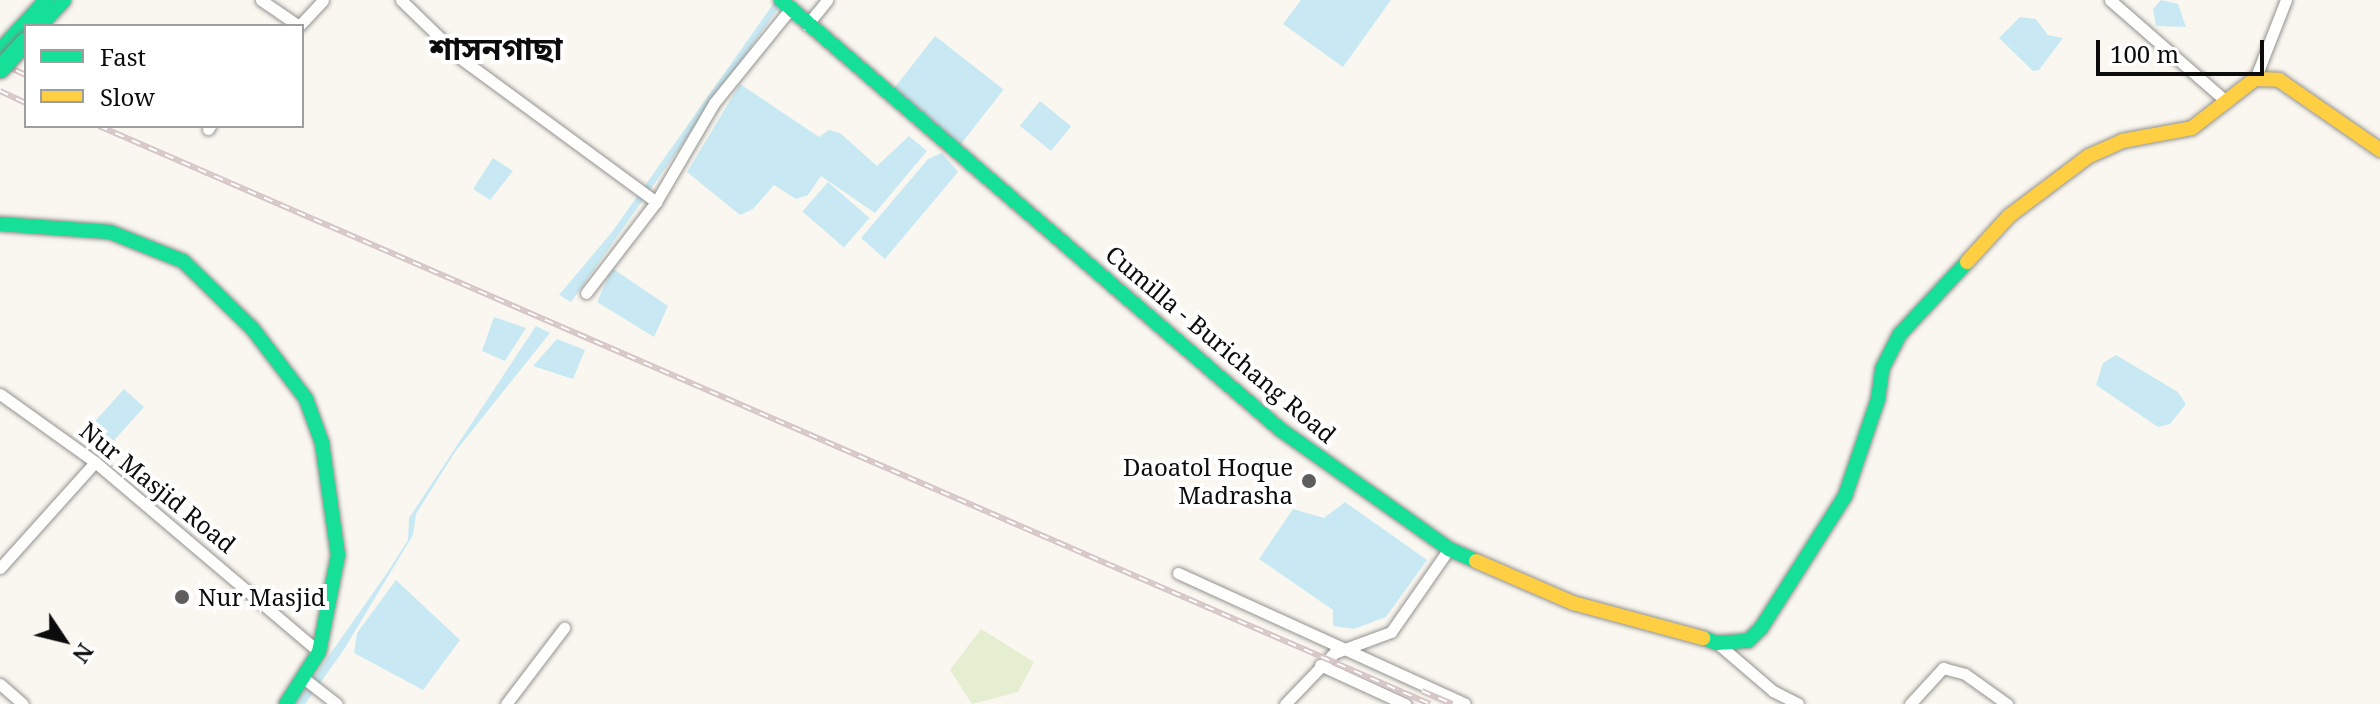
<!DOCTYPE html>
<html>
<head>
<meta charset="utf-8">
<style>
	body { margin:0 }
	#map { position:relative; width:2380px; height:704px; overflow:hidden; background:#faf7f0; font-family:"Noto Serif","Noto Sans Bengali",serif }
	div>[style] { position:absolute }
	.green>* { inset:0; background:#e6eed1 }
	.water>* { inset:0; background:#c8e9f3; transform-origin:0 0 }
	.roads { filter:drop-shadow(0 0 2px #93928f) drop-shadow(0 0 2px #93928f) }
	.street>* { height:11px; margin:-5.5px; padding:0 5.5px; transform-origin:5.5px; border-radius:5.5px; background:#fefefd }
	.fast>* { height:14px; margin:-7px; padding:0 7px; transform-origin:7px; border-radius:7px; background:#16e098 }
	.slow>* { height:14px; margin:-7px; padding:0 7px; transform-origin:7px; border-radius:7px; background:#ffcf43 }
	.rail>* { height:6px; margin-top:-3px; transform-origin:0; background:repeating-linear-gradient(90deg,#fff 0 9px,#d6c5c6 0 18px); box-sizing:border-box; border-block:2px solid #d6c5c6 }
	.bridges { filter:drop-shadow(0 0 2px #807f7c) drop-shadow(0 0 2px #807f7c) }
	.fast-bridge>* { height:18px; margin:-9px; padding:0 9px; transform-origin:9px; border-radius:9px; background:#16e098 }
	.dots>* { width:22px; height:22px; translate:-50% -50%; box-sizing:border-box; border:4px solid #fff; border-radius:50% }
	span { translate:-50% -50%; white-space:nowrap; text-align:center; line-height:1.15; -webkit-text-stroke:8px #fff; paint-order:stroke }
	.street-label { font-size:24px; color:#0c0c0c }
	.poi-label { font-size:24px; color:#0c0c0c }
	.right { translate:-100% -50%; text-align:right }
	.left { translate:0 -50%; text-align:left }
	.district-label { font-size:32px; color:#0c0c0c; font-weight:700 }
	.legend { position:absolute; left:24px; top:24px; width:280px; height:104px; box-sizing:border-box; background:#fff; border:2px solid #9e9e9e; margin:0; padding:10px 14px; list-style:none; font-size:24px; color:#0c0c0c }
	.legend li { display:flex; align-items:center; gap:16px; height:40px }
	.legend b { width:40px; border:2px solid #9e9e9e }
	.north { position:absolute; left:24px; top:600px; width:80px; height:80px; -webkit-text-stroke:6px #fff; paint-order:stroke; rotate:125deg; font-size:22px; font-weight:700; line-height:32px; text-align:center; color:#0c0c0c }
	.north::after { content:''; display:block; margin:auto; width:28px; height:36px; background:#0c0c0c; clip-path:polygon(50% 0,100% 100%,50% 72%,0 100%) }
	.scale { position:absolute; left:2096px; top:40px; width:168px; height:36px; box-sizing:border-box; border:4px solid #0c0c0c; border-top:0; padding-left:10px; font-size:24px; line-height:28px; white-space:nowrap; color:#0c0c0c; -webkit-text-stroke:6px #fff; paint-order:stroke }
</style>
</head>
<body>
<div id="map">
	<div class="green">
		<i style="clip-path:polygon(981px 629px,1034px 662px,1018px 692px,972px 704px,950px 670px)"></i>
	</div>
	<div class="water">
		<i style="clip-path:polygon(776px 0,784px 0,571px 302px,559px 295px,612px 232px)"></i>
		<i style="clip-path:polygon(1301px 0,1391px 0,1343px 67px,1283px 24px)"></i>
		<i style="clip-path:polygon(2161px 0,2178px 4px,2186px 27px,2156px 26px,2153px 9px)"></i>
		<i style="clip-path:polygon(2020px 17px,2036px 19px,2048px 35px,2063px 38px,2039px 70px,2033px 71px,1999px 38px)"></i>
		<i style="left:935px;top:36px;width:87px;height:71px;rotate:38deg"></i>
		<i style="clip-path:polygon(740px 84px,819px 137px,829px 130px,840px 133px,877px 166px,909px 136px,927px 151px,875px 213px,821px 176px,808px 195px,796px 199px,774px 185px,753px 209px,740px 215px,687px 172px)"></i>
		<i style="left:1040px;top:101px;width:40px;height:32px;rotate:39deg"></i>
		<i style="clip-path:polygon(942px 153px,958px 172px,885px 259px,861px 238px,928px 159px)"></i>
		<i style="clip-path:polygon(493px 158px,513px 171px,490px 200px,473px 189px)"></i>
		<i style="left:828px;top:182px;width:55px;height:39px;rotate:41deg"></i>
		<i style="clip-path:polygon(612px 268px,668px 306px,654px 337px,597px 302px)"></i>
		<i style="clip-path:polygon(494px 317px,526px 328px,505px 361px,482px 351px)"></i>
		<i style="clip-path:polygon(536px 326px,550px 333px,455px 452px,416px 514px,413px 535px,343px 651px,305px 704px,295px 704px,387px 573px,408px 540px,409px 518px)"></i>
		<i style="clip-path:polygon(557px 339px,585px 350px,573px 379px,533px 366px)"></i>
		<i style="clip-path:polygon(2116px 355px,2178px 392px,2186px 404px,2170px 424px,2158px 427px,2096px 385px,2103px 363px)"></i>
		<i style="left:124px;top:389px;width:27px;height:50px;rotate:42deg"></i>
		<i style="clip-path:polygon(1345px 502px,1427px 560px,1386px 617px,1354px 629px,1333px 626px,1333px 610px,1259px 559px,1293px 509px,1324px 518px)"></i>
		<i style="clip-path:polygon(396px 580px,460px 640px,423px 690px,354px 653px,357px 633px)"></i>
	</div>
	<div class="roads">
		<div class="street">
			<i style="left:261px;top:0;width:46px;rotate:34.4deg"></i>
			<i style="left:401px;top:0;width:86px;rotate:44.1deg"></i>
			<i style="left:463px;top:60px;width:240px;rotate:36.3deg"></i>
			<i style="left:2110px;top:0;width:155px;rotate:41.1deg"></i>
			<i style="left:807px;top:25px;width:32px;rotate:-51deg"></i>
			<i style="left:299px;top:26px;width:35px;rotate:-47deg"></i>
			<i style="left:2255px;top:79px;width:85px;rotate:-68.6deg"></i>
			<i style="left:208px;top:129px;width:4px;rotate:-56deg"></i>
			<i style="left:586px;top:293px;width:115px;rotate:-52.4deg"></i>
			<i style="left:656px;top:202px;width:115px;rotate:-59.6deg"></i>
			<i style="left:714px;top:103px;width:121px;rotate:-51deg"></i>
			<i style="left:0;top:394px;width:117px;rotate:35.6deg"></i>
			<i style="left:95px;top:462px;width:294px;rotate:40.3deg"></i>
			<i style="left:0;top:568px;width:142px;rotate:-48.1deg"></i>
			<i style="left:1178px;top:573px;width:315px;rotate:24.5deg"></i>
			<i style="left:1717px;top:643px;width:74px;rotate:40.6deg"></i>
			<i style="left:1773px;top:691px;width:28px;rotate:27deg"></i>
			<i style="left:1320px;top:665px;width:94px;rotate:24.6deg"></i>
			<i style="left:306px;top:680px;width:39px;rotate:38deg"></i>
			<i style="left:0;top:684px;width:30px;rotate:41deg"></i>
			<i style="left:506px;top:704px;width:96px;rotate:-52.7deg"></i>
			<i style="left:1285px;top:704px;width:71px;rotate:-46.1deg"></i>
			<i style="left:1334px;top:653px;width:61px;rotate:-20.2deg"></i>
			<i style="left:1391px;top:632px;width:101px;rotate:-55.1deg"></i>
			<i style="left:1910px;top:704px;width:49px;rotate:-47.5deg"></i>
			<i style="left:1943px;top:668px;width:23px;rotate:15deg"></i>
			<i style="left:1965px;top:674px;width:52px;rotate:35.5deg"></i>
		</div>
		<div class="fast">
			<i style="left:781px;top:0;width:659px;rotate:40.7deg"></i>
			<i style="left:1281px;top:430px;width:206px;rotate:35.3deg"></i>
			<i style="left:1449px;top:549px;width:30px;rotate:24deg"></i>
			<i style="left:40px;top:26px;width:35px;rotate:-47deg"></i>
			<i style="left:0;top:50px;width:68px;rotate:-47.4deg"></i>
			<i style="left:0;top:224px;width:110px;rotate:4.2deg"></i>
			<i style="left:110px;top:232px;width:79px;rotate:21.7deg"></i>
			<i style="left:183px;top:261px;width:96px;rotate:44.2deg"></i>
			<i style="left:252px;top:328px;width:89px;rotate:52.7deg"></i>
			<i style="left:306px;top:399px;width:47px;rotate:70deg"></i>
			<i style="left:322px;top:443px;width:113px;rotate:81.9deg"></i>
			<i style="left:338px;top:555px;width:99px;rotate:101.1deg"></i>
			<i style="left:319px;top:652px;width:62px;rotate:122.4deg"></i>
			<i style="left:1703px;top:638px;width:15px;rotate:20deg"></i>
			<i style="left:1717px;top:643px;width:31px;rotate:-4deg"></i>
			<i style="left:1748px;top:641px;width:18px;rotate:-45deg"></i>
			<i style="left:1761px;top:628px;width:156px;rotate:-57.5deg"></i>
			<i style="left:1845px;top:496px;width:102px;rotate:-71.2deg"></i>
			<i style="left:1878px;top:399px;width:30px;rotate:-82deg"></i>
			<i style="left:1882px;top:369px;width:39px;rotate:-63deg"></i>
			<i style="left:1900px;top:334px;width:98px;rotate:-47.1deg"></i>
		</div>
		<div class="slow">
			<i style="left:1967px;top:262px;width:62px;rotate:-47.6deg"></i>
			<i style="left:2009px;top:216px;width:100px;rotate:-36.9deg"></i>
			<i style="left:2089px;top:156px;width:36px;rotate:-24deg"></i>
			<i style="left:2122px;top:141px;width:71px;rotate:-10.5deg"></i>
			<i style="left:2192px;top:128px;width:80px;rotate:-37.9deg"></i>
			<i style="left:2255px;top:79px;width:24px;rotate:2deg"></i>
			<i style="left:2279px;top:80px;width:123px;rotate:34.7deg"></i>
			<i style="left:1476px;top:561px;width:106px;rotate:23.4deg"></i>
			<i style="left:1573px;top:603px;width:135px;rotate:15.1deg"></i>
		</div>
	</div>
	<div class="rail">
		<i style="left:0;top:63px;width:29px;rotate:25deg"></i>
		<i style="left:0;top:91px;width:29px;rotate:25deg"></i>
		<i style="left:99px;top:126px;width:1451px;rotate:23.47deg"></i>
		<i style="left:1422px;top:691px;width:33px;rotate:23deg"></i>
	</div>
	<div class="bridges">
		<div class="fast-bridge">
			<i style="left:0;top:69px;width:38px;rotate:-47deg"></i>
		</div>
	</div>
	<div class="dots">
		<i style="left:1309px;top:481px;background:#5f5e5c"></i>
		<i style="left:182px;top:597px;background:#5f5e5c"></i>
	</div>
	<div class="street-label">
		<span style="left:1221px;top:344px;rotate:40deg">Cumilla - Burichang Road</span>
		<span style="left:158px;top:487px;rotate:39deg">Nur Masjid Road</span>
	</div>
	<div class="poi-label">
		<span class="right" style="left:1293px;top:481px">Daoatol Hoque<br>Madrasha</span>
		<span class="left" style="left:198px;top:597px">Nur Masjid</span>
	</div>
	<div class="district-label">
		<span style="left:496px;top:48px">শাসনগাছা</span>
	</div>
	<ul class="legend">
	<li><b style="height:10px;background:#16e098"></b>Fast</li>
	<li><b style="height:10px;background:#ffcf43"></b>Slow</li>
	</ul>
	<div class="north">N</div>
	<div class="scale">100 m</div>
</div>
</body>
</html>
